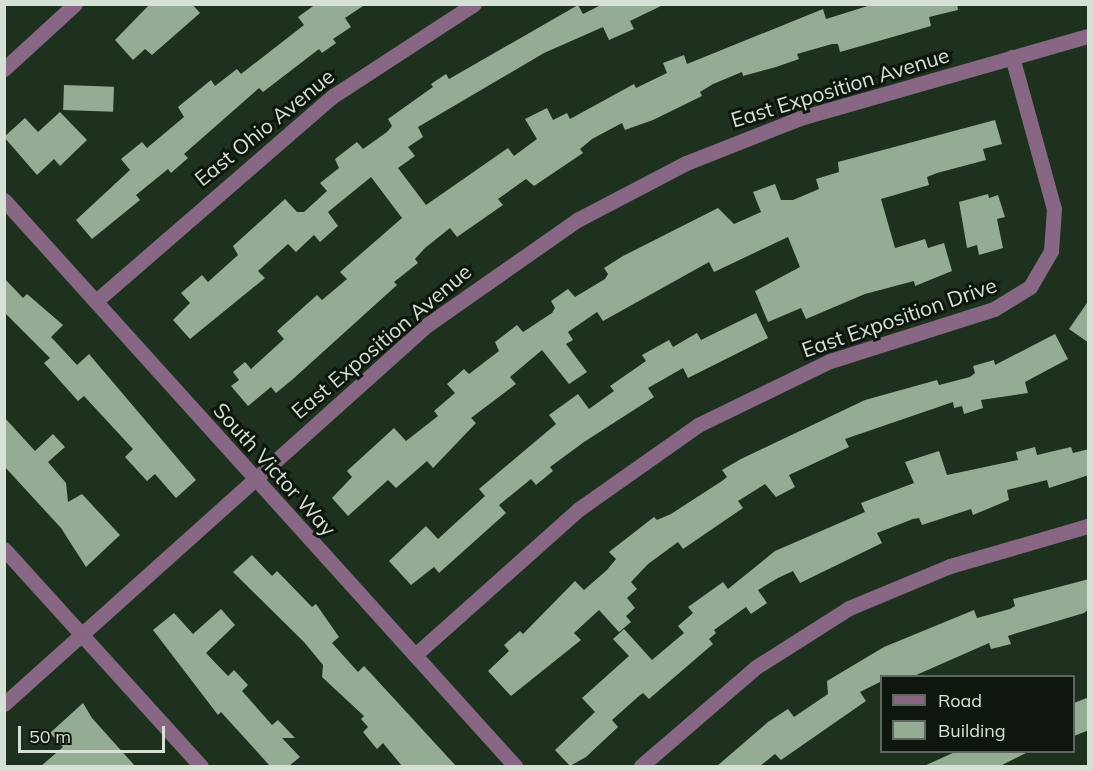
<!DOCTYPE html>
<html>
<head>
<meta charset="utf-8">
<style>
	body { margin:0 }
	#map { position:relative; width:1093px; height:771px; overflow:hidden; background:#1d311e; font-family:Mulish,sans-serif }
	div>[style] { position:absolute }
	.building>* { inset:0; background:#94ac94; transform-origin:0 0 }
	.minor>* { height:15px; margin:-7.5px; padding:0 7.5px; transform-origin:7.5px; border-radius:7.5px; background:#876784 }
	span { translate:-50% -50%; white-space:nowrap; text-align:center; line-height:1.15; -webkit-text-stroke:6px #0e160e; paint-order:stroke }
	.street-label { font-size:21px; color:#d4e1d4 }
	.frame { position:absolute; inset:0; border:6px solid #d4e1d4; pointer-events:none }
	.legend { position:absolute; left:880px; top:675px; width:195px; height:78px; box-sizing:border-box; background:#0e160e; border:2px solid #5d675d; margin:0; padding:8px 10px; list-style:none; font-size:18px; color:#d4e1d4 }
	.legend li { display:flex; align-items:center; gap:12px; height:30px }
	.legend b { width:30px; border:2px solid #5d675d }
	.scale { position:absolute; left:18px; top:726px; width:147px; height:27px; box-sizing:border-box; border:3px solid #d4e1d4; border-top:0; padding-left:8px; font-size:18px; line-height:21px; white-space:nowrap; color:#d4e1d4; -webkit-text-stroke:4px #0e160e; paint-order:stroke }
</style>
</head>
<body>
<div id="map">
	<div class="building">
		<i style="clip-path:polygon(150px 4px,192px 4px,200px 13px,152px 55px,145px 49px,133px 60px,115px 40px)"></i>
		<i style="clip-path:polygon(316px 4px,366px 4px,345px 18px,351px 27px,333px 39px,336px 43px,322px 53px,319px 49px,263px 92px,259px 88px,184px 154px,188px 158px,171px 173px,168px 169px,136px 195px,140px 200px,92px 239px,76px 220px,130px 170px,121px 159px,142px 142px,147px 148px,184px 117px,178px 107px,211px 80px,215px 86px,237px 69px,241px 74px,304px 25px,298px 17px)"></i>
		<i style="clip-path:polygon(603px 4px,665px 4px,630px 21px,634px 29px,609px 40px,603px 27px,544px 53px,418px 127px,423px 137px,408px 147px,415px 156px,398px 168px,426px 205px,508px 148px,514px 156px,537px 139px,525px 119px,547px 108px,553px 120px,567px 113px,570px 119px,634px 84px,636px 88px,667px 73px,663px 63px,684px 55px,687px 64px,823px 9px,826px 19px,874px 4px,957px 4px,958px 10px,929px 17px,931px 26px,840px 52px,838px 44px,832px 44px,797px 54px,799px 59px,776px 67px,743px 76px,742px 72px,713px 84px,700px 92px,702px 96px,653px 120px,625px 130px,622px 123px,592px 139px,580px 149px,583px 153px,534px 186px,526px 179px,498px 199px,503px 205px,457px 237px,450px 228px,425px 248px,415px 259px,418px 263px,394px 282px,397px 285px,293px 379px,276px 393px,271px 387px,248px 406px,231px 386px,239px 380px,233px 372px,245px 362px,251px 369px,284px 339px,277px 331px,317px 295px,322px 300px,347px 279px,340px 272px,402px 218px,371px 177px,328px 212px,338px 226px,320px 242px,314px 235px,296px 252px,288px 244px,258px 271px,265px 278px,190px 339px,173px 320px,190px 303px,181px 293px,202px 275px,208px 282px,238px 255px,233px 246px,285px 199px,297px 212px,304px 212px,327px 191px,320px 183px,339px 168px,335px 159px,357px 142px,363px 149px,387px 132px,392px 126px,388px 119px,433px 87px,431px 84px,446px 74px,449px 79px,578px 5px,583px 14px)"></i>
		<i style="left:64px;top:85px;width:50px;height:25px;rotate:2deg"></i>
		<i style="clip-path:polygon(60px 112px,87px 140px,60px 166px,54px 159px,37px 175px,4px 137px,25px 118px,38px 132px)"></i>
		<i style="clip-path:polygon(995px 120px,1002px 144px,983px 149px,986px 160px,937px 173px,927px 177px,929px 185px,881px 199px,895px 248px,925px 239px,928px 248px,944px 243px,952px 271px,915px 286px,914px 281px,865px 294px,806px 319px,801px 308px,768px 322px,755px 291px,800px 267px,788px 237px,714px 272px,709px 262px,603px 321px,597px 312px,568px 332px,573px 340px,566px 344px,587px 372px,569px 384px,542px 350px,510px 377px,516px 384px,471px 418px,476px 423px,433px 468px,427px 461px,396px 488px,388px 480px,348px 516px,332px 498px,352px 477px,347px 471px,394px 428px,406px 441px,438px 416px,434px 411px,455px 393px,447px 384px,464px 369px,469px 374px,499px 351px,495px 342px,517px 325px,523px 332px,552px 313px,555px 308px,551px 301px,568px 289px,575px 297px,605px 279px,608px 274px,604px 268px,623px 256px,718px 208px,734px 224px,761px 212px,753px 192px,775px 184px,781px 200px,793px 200px,819px 189px,816px 179px,839px 172px,838px 162px)"></i>
		<i style="clip-path:polygon(988px 194px,989px 198px,998px 195px,1005px 217px,997px 219px,1003px 248px,979px 255px,977px 245px,967px 248px,959px 202px)"></i>
		<i style="clip-path:polygon(4px 278px,23px 298px,27px 294px,63px 325px,51px 337px,77px 365px,89px 354px,196px 480px,176px 498px,155px 474px,147px 481px,125px 457px,133px 449px,84px 396px,78px 401px,44px 363px,50px 358px,4px 312px)"></i>
		<i style="clip-path:polygon(1089px 300px,1089px 343px,1069px 329px)"></i>
		<i style="clip-path:polygon(756px 313px,768px 338px,688px 378px,683px 368px,648px 388px,654px 397px,584px 442px,550px 467px,553px 471px,536px 485px,531px 479px,499px 505px,506px 513px,439px 573px,434px 567px,411px 585px,389px 561px,426px 526px,438px 539px,485px 496px,479px 489px,556px 424px,549px 415px,578px 394px,589px 409px,614px 391px,610px 386px,646px 361px,642px 355px,669px 340px,673px 347px,697px 333px,701px 340px)"></i>
		<i style="clip-path:polygon(1055px 334px,1068px 359px,1025px 382px,1028px 393px,981px 400px,983px 408px,964px 414px,962px 406px,954px 408px,953px 402px,845px 439px,849px 447px,789px 475px,795px 487px,776px 497px,765px 484px,738px 501px,743px 508px,683px 549px,678px 542px,648px 564px,631px 582px,637px 589px,627px 598px,635px 608px,626px 616px,631px 622px,619px 632px,599px 610px,574px 633px,581px 640px,511px 696px,488px 671px,509px 651px,504px 645px,520px 631px,523px 634px,575px 581px,584px 590px,607px 570px,616px 559px,609px 552px,654px 517px,657px 520px,671px 514px,722px 481px,727px 477px,722px 470px,741px 459px,865px 400px,937px 380px,939px 385px,970px 377px,975px 373px,973px 366px,994px 360px,995px 365px)"></i>
		<i style="clip-path:polygon(4px 417px,35px 451px,53px 434px,65px 447px,48px 462px,66px 483px,68px 502px,82px 494px,120px 535px,86px 567px,61px 528px,4px 466px)"></i>
		<i style="clip-path:polygon(1035px 447px,1037px 455px,1071px 447px,1073px 453px,1089px 449px,1089px 475px,1049px 488px,1047px 480px,1007px 490px,1009px 500px,973px 515px,971px 509px,922px 525px,919px 518px,913px 519px,877px 533px,882px 543px,800px 583px,793px 571px,778px 578px,758px 590px,767px 603px,751px 614px,746px 607px,714px 630px,716px 633px,709px 639px,713px 644px,649px 699px,643px 693px,639px 696px,612px 720px,618px 727px,586px 757px,570px 766px,555px 750px,595px 712px,582px 698px,629px 656px,613px 639px,624px 629px,652px 660px,684px 633px,678px 626px,693px 613px,688px 607px,723px 582px,728px 589px,775px 551px,865px 512px,861px 503px,914px 483px,905px 462px,939px 451px,947px 475px,1018px 460px,1016px 452px)"></i>
		<i style="clip-path:polygon(252px 555px,272px 576px,277px 571px,312px 607px,316px 604px,339px 637px,332px 643px,358px 672px,364px 666px,456px 766px,402px 766px,383px 743px,377px 749px,363px 732px,368px 727px,361px 719px,364px 716px,322px 677px,323px 665px,304px 642px,233px 572px)"></i>
		<i style="clip-path:polygon(1089px 579px,1089px 609px,1084px 613px,1017px 633px,1008px 636px,1011px 644px,991px 649px,989px 643px,914px 676px,882px 676px,882px 681px,860px 692px,866px 701px,781px 760px,775px 754px,760px 766px,717px 766px,768px 722px,788px 709px,794px 717px,828px 694px,827px 681px,884px 647px,974px 610px,977px 618px,1010px 609px,1015px 606px,1013px 599px)"></i>
		<i style="clip-path:polygon(221px 609px,235px 625px,206px 653px,228px 676px,234px 670px,248px 685px,242px 691px,272px 725px,278px 720px,295px 738px,282px 738px,300px 757px,289px 766px,270px 766px,221px 712px,218px 715px,153px 630px,174px 613px,193px 634px)"></i>
		<i style="clip-path:polygon(1089px 697px,1089px 730px,1074px 736px,1074px 703px)"></i>
		<i style="clip-path:polygon(83px 703px,92px 718px,135px 766px,41px 766px,63px 747px,50px 733px)"></i>
		<i style="clip-path:polygon(955px 752px,1028px 752px,1000px 766px,924px 766px)"></i>
	</div>
	<div class="minor">
		<i style="left:4px;top:69px;width:96px;rotate:-42.5deg"></i>
		<i style="left:4px;top:200px;width:763px;rotate:47.92deg"></i>
		<i style="left:96px;top:301px;width:313px;rotate:-40.9deg"></i>
		<i style="left:333px;top:96px;width:168px;rotate:-33.1deg"></i>
		<i style="left:4px;top:549px;width:293px;rotate:47.8deg"></i>
		<i style="left:415px;top:655px;width:220px;rotate:-41.7deg"></i>
		<i style="left:579px;top:509px;width:146px;rotate:-35.2deg"></i>
		<i style="left:698px;top:425px;width:147px;rotate:-25.9deg"></i>
		<i style="left:830px;top:361px;width:172px;rotate:-17.6deg"></i>
		<i style="left:994px;top:309px;width:42px;rotate:-31.4deg"></i>
		<i style="left:1030px;top:287px;width:42px;rotate:-59.7deg"></i>
		<i style="left:1051px;top:251px;width:42px;rotate:-85.9deg"></i>
		<i style="left:1054px;top:209px;width:158px;rotate:-105.4deg"></i>
		<i style="left:4px;top:704px;width:568px;rotate:-41.86deg"></i>
		<i style="left:427px;top:325px;width:183px;rotate:-35deg"></i>
		<i style="left:577px;top:220px;width:123px;rotate:-27.6deg"></i>
		<i style="left:686px;top:163px;width:123px;rotate:-21.5deg"></i>
		<i style="left:800px;top:118px;width:299px;rotate:-15.9deg"></i>
		<i style="left:641px;top:766px;width:152px;rotate:-40.7deg"></i>
		<i style="left:756px;top:667px;width:110px;rotate:-32.4deg"></i>
		<i style="left:849px;top:608px;width:109px;rotate:-22.6deg"></i>
		<i style="left:950px;top:566px;width:144px;rotate:-16.2deg"></i>
	</div>
	<div class="street-label">
		<span style="left:840px;top:87px;rotate:-17deg">East Exposition Avenue</span>
		<span style="left:264px;top:127px;rotate:-39deg">East Ohio Avenue</span>
		<span style="left:899px;top:317px;rotate:-19deg">East Exposition Drive</span>
		<span style="left:381px;top:341px;rotate:-40deg">East Exposition Avenue</span>
		<span style="left:275px;top:469px;rotate:48deg">South Victor Way</span>
	</div>
	<div class="frame"></div>
	<ul class="legend">
	<li><b style="height:8px;background:#876784"></b>Road</li>
	<li><b style="height:16px;background:#94ac94"></b>Building</li>
	</ul>
	<div class="scale">50 m</div>
</div>
</body>
</html>
